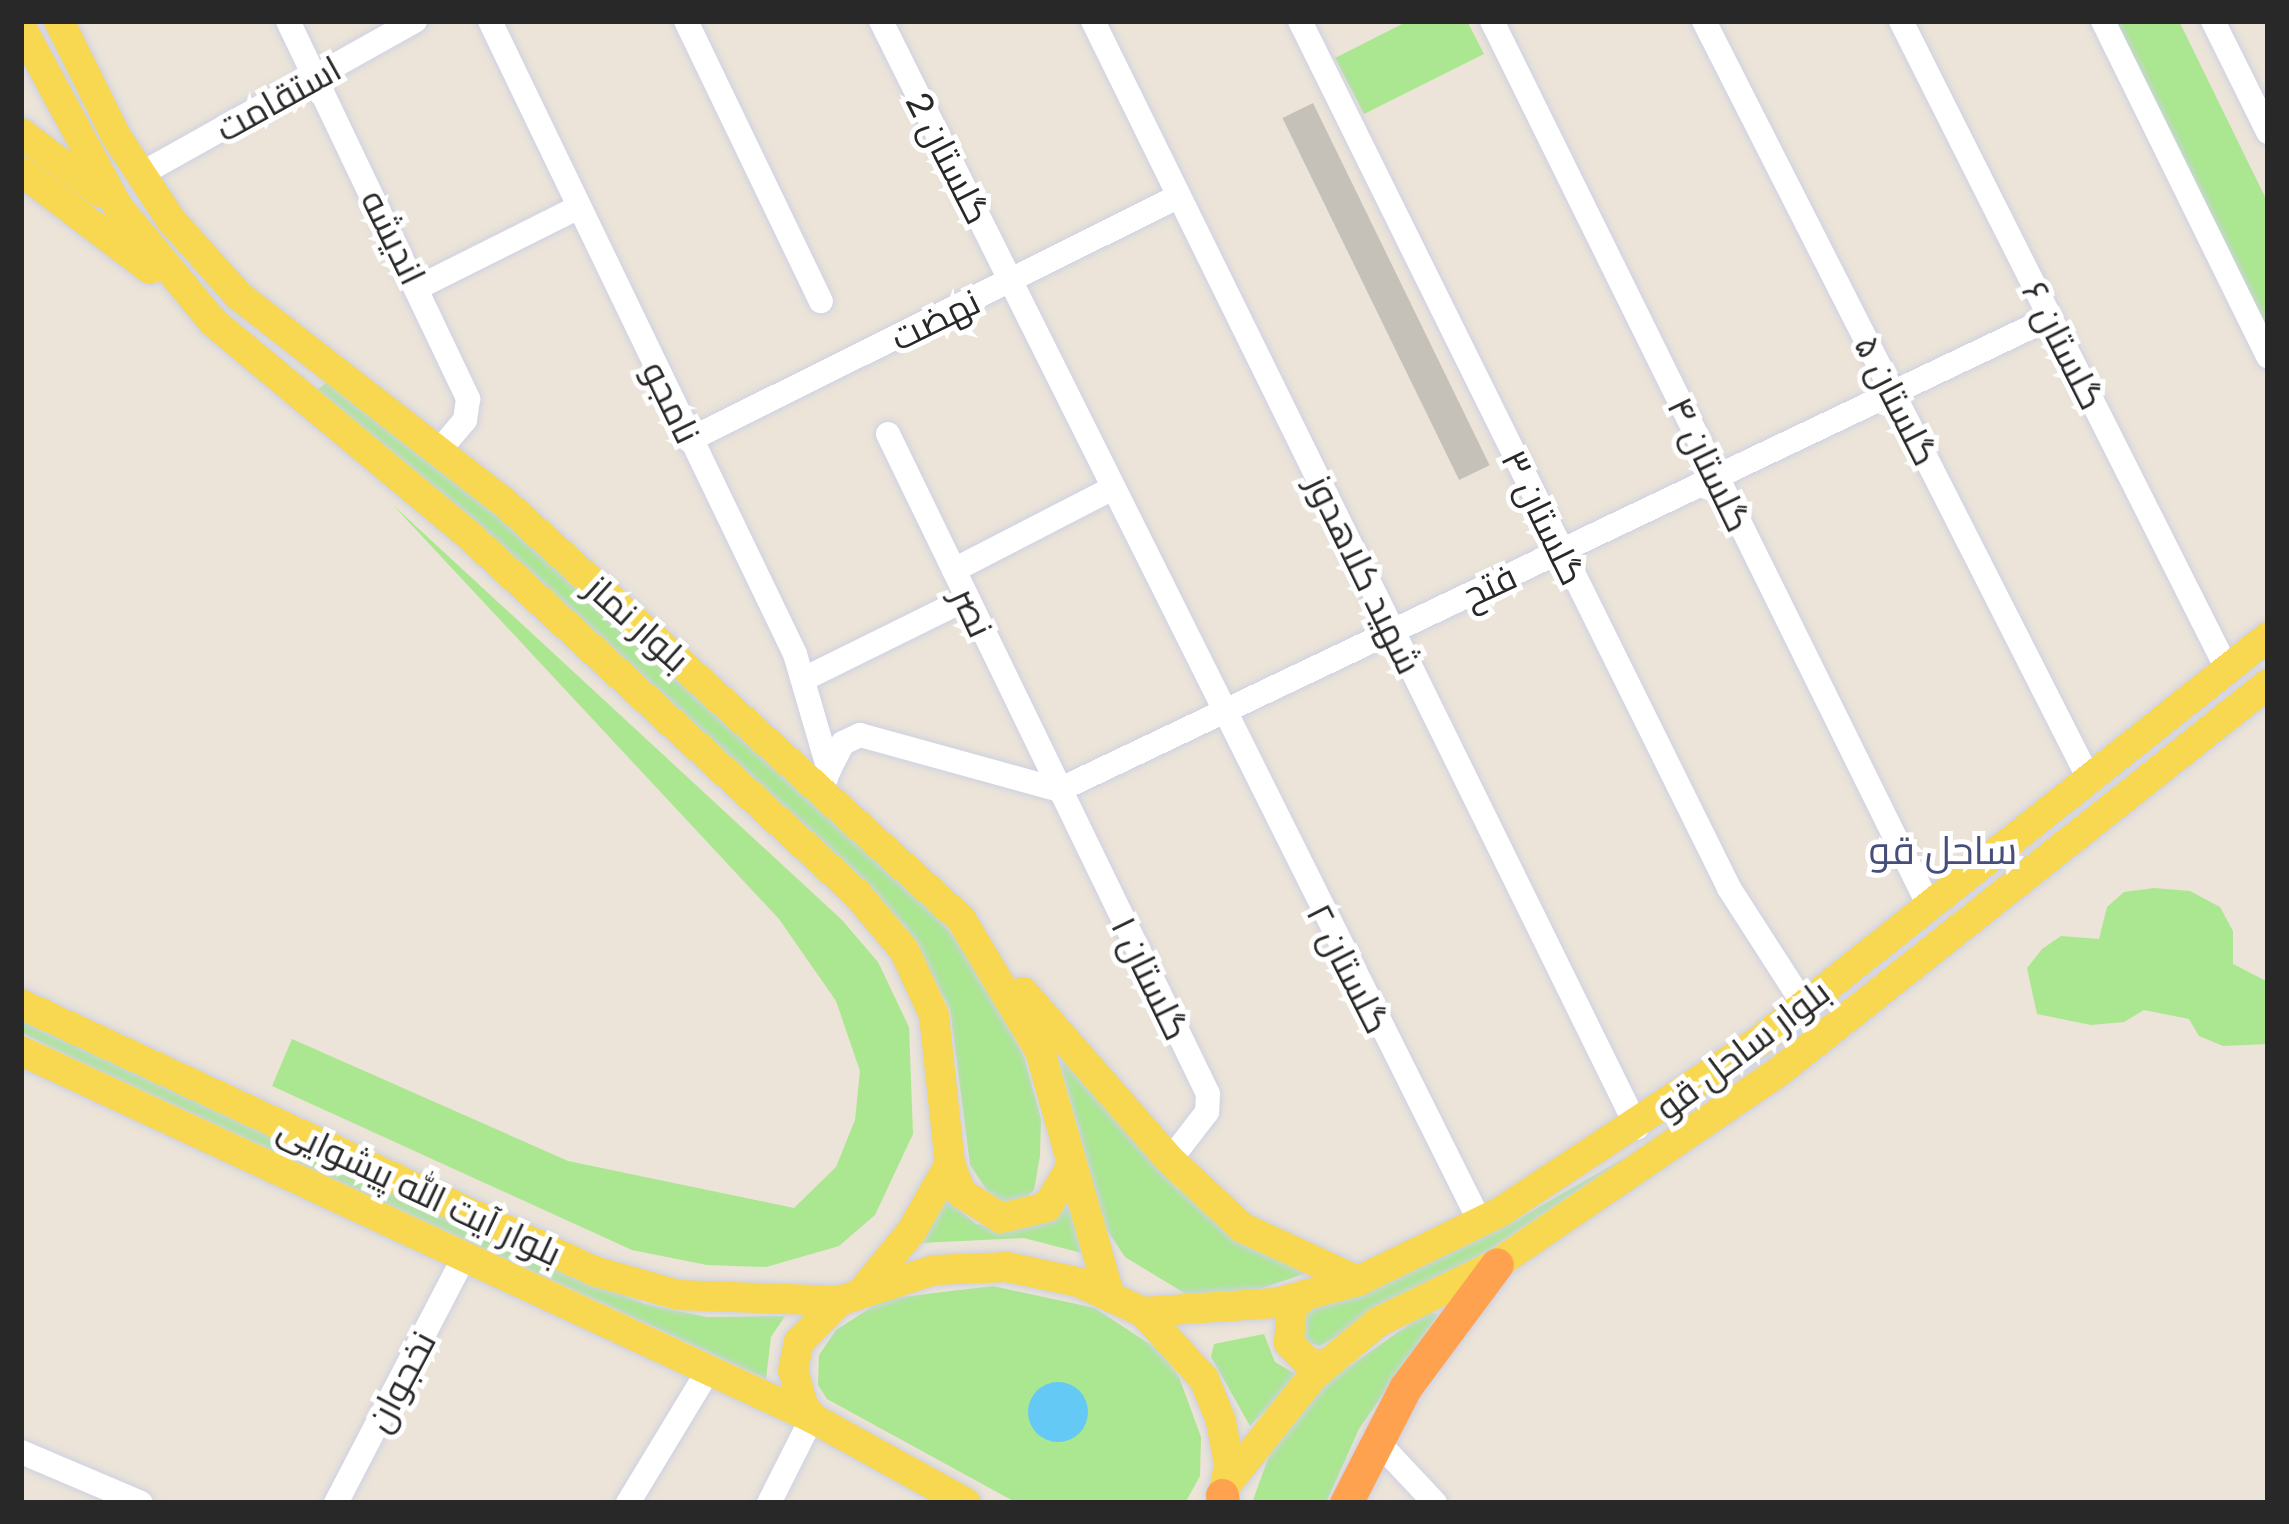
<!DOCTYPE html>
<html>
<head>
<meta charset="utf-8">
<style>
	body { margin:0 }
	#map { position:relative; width:2289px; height:1524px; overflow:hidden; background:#ece4d8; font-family:"Golos Text",Cairo,sans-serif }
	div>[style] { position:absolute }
	.green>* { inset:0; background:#abe691 }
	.water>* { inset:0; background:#64c9f5 }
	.round { border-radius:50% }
	.building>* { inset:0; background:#c6c1b8; transform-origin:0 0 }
	.roads { filter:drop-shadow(0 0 3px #ced1e2) drop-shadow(0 0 3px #ced1e2) }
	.minor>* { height:24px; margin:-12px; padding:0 12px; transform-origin:12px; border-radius:12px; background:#fff }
	.major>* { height:30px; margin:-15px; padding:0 15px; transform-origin:15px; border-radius:15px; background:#f8d751 }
	.highway>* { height:33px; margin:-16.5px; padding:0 16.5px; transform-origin:16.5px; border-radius:16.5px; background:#ffa250 }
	span { translate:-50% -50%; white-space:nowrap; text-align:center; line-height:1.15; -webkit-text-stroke:10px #fff; paint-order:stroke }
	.street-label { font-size:36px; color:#282828 }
	.neighbourhood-label { font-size:39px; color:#464e7a }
	.frame { position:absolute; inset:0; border:24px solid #282828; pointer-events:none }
</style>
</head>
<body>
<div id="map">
	<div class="green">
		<i style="clip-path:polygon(1408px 21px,1467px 21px,1484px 54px,1364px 114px,1335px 58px)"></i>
		<i style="clip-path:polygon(2115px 21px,2179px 21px,2268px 203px,2268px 339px)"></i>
		<i style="clip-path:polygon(327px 382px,500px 512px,938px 917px,971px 958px,1024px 1056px,1041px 1119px,1040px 1156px,1034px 1190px,1018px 1205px,996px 1204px,970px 1165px,950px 1010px,907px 928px,496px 540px,316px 391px)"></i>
		<i style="clip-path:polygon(393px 505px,842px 920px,878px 962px,909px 1027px,913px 1134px,875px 1215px,839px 1246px,766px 1267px,707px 1265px,632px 1250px,272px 1086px,292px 1039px,568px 1161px,794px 1208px,836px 1167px,855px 1120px,860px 1071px,836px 1001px,779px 919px)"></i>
		<i style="clip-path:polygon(2154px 888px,2190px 891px,2220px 907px,2233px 931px,2233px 964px,2268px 982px,2268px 1044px,2223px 1046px,2199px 1036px,2189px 1019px,2144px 1010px,2124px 1022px,2091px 1025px,2037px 1014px,2027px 968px,2042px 949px,2061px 936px,2099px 939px,2107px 907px,2124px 892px)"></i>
		<i style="clip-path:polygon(21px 1017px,519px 1253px,645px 1304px,707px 1317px,785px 1316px,771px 1337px,766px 1379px,76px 1060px,21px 1032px)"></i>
		<i style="clip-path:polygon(1065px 1054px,1176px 1188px,1307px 1273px,1251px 1292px,1186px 1294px,1125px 1257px,1106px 1229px,1058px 1056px)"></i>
		<i style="clip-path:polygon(1635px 1152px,1489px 1250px,1320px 1346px,1305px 1342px,1299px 1315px,1518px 1219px)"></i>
		<i style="clip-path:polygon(946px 1199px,976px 1224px,1004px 1229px,1068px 1199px,1082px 1253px,1024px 1238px,921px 1243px)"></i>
		<i style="clip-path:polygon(993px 1286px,1095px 1308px,1160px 1351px,1179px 1377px,1201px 1437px,1200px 1476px,1185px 1503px,1017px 1503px,827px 1399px,818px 1385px,819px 1355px,836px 1330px,884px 1299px)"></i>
		<i style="clip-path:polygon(1428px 1311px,1438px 1315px,1359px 1429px,1326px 1503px,1252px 1503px,1272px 1447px,1324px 1384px)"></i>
		<i style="clip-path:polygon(1264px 1334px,1275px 1362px,1299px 1376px,1250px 1426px,1211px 1357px,1214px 1344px)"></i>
	</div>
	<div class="water">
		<i class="round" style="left:1028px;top:1382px;width:60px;height:60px"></i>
	</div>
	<div class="building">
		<i style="left:1313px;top:103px;width:403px;height:34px;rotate:64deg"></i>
	</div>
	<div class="roads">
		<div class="minor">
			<i style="left:288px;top:21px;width:419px;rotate:64.5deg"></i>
			<i style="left:468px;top:399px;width:21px;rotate:98deg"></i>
			<i style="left:465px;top:420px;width:40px;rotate:130deg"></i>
			<i style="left:490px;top:21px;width:703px;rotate:64.27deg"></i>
			<i style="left:795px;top:654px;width:121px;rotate:73.7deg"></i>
			<i style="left:829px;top:770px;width:20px;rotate:110deg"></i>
			<i style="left:686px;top:21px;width:311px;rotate:64.3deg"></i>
			<i style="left:881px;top:21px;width:1342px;rotate:63.49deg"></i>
			<i style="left:1093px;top:21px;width:1233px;rotate:63.81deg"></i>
			<i style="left:1300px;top:21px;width:967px;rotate:63.67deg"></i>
			<i style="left:1729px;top:888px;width:139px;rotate:57.3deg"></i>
			<i style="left:1492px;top:21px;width:987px;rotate:63.72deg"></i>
			<i style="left:1704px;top:21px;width:850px;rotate:63.07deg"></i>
			<i style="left:1901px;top:21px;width:725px;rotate:63.29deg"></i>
			<i style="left:2103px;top:21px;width:374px;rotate:63.8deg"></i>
			<i style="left:2213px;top:21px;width:124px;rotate:63.6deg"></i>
			<i style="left:141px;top:174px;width:314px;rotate:-29.2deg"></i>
			<i style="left:419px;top:287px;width:179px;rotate:-26.6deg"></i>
			<i style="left:888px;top:434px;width:733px;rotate:64.13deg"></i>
			<i style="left:1208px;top:1094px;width:18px;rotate:93deg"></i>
			<i style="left:1207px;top:1112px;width:61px;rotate:127.6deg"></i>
			<i style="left:689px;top:440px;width:547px;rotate:-26.47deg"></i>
			<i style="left:954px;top:570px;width:177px;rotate:-27.3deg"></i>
			<i style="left:804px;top:679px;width:181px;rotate:-26.3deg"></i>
			<i style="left:829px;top:770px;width:30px;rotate:-63deg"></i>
			<i style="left:843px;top:743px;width:19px;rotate:-25deg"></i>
			<i style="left:860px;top:735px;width:206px;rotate:15.4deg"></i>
			<i style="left:1059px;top:790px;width:1098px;rotate:-25.47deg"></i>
			<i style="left:1375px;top:1439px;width:88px;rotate:46.8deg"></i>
			<i style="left:21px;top:1452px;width:130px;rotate:23deg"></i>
			<i style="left:336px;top:1503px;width:275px;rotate:-62.5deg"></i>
			<i style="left:628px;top:1503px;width:157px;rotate:-58.8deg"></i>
			<i style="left:769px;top:1503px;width:95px;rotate:-63.2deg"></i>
		</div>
		<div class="major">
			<i style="left:59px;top:21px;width:128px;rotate:63.6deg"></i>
			<i style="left:116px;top:136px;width:100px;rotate:56.8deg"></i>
			<i style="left:171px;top:220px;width:102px;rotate:48.2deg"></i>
			<i style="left:239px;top:296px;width:336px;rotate:37.9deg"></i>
			<i style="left:504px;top:502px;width:619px;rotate:42.38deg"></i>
			<i style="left:961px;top:919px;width:154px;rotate:59.1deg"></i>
			<i style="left:1040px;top:1051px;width:256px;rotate:74.1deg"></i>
			<i style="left:21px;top:27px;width:204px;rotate:61.7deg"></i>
			<i style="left:118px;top:207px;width:149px;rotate:50.4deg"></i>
			<i style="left:213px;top:322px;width:339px;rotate:39.8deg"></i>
			<i style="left:473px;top:539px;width:523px;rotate:42.75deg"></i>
			<i style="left:857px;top:894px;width:73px;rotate:50deg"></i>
			<i style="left:904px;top:950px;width:72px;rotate:65.2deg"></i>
			<i style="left:934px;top:1015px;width:150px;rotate:83.9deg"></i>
			<i style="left:950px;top:1164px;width:78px;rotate:119.8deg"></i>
			<i style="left:911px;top:1232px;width:74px;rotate:129.5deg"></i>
			<i style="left:21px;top:133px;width:98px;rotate:37.1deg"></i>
			<i style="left:21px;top:171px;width:162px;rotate:37.2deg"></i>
			<i style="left:1023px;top:992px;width:223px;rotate:48.8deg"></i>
			<i style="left:1170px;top:1160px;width:100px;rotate:43deg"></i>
			<i style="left:1243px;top:1228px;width:127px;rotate:24.7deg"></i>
			<i style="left:21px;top:1004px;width:632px;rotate:24.98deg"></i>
			<i style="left:594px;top:1271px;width:87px;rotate:15.9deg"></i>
			<i style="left:678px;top:1295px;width:161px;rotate:2.1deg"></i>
			<i style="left:21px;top:1051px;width:872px;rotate:24.89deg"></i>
			<i style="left:950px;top:1164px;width:31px;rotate:69deg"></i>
			<i style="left:961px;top:1193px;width:47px;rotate:32deg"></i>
			<i style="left:1001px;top:1218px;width:47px;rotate:-13.4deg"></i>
			<i style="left:1047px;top:1207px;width:47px;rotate:-59deg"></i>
			<i style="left:1307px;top:1294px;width:20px;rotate:139deg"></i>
			<i style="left:1292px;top:1307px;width:36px;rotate:95deg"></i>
			<i style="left:1289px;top:1343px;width:30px;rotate:46deg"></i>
			<i style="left:1310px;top:1365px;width:18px;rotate:-6deg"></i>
			<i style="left:1143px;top:1312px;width:133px;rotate:-3.9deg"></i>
			<i style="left:1276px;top:1303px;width:85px;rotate:-15deg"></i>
			<i style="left:1358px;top:1281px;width:158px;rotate:-25.9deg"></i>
			<i style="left:1500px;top:1212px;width:310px;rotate:-33.4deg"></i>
			<i style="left:1759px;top:1041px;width:650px;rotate:-38.44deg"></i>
			<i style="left:1226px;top:1485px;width:139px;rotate:-51.4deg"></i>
			<i style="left:1313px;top:1376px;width:85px;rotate:-39.7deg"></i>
			<i style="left:1378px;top:1322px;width:132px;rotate:-26deg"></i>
			<i style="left:1497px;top:1264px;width:344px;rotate:-34.3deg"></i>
			<i style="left:1781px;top:1070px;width:621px;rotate:-38.4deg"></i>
			<i style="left:966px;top:1503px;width:176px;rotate:-151.1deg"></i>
			<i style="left:812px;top:1418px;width:18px;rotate:-124deg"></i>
			<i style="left:802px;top:1403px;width:34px;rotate:-105deg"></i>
			<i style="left:793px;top:1370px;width:29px;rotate:-78deg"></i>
			<i style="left:799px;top:1342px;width:57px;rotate:-45.7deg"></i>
			<i style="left:839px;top:1301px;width:100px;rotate:-18.1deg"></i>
			<i style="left:934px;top:1270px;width:73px;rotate:-2.4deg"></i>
			<i style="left:1007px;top:1267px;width:73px;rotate:11.9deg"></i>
			<i style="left:1078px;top:1282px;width:72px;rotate:24.8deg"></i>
			<i style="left:1143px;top:1312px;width:91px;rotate:47.7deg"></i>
			<i style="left:1204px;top:1379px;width:45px;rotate:68deg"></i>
			<i style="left:1221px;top:1421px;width:45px;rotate:79.7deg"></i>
			<i style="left:1229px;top:1465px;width:25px;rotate:101deg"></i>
		</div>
		<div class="highway">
			<i style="left:1222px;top:1495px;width:8px;rotate:83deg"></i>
			<i style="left:1346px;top:1503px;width:129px;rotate:-62.8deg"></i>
			<i style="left:1405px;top:1388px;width:154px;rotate:-53.4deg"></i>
		</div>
	</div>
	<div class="street-label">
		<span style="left:278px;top:98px;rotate:-29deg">استقامت</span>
		<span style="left:949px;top:158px;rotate:63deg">گلستان 2</span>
		<span style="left:394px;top:237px;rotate:64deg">اندیشه</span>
		<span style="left:935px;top:319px;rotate:-26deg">نهضت</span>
		<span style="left:2064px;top:345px;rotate:63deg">گلستان ۶</span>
		<span style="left:1897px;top:400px;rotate:63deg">گلستان ۵</span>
		<span style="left:672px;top:402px;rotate:64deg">نامجو</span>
		<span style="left:1710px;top:464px;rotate:64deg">گلستان ۴</span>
		<span style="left:1544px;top:517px;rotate:64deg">گلستان ۳</span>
		<span style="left:1365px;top:574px;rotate:64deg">شهید کلاهدوز</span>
		<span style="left:1489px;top:585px;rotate:-25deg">فتح</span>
		<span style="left:973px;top:612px;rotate:65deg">نصر</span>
		<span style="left:638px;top:623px;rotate:42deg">بلوار نماز</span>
		<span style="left:1349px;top:968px;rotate:63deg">گلستان ۲</span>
		<span style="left:1151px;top:978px;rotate:64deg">گلستان ۱</span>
		<span style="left:1742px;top:1049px;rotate:-37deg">بلوار ساحل قو</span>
		<span style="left:420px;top:1190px;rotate:25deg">بلوار آیت الله پیشوایی</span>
		<span style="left:400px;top:1381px;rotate:-62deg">نخجوان</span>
	</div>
	<div class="neighbourhood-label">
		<span style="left:1943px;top:850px">ساحل قو</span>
	</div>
	<div class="frame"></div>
</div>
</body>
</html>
